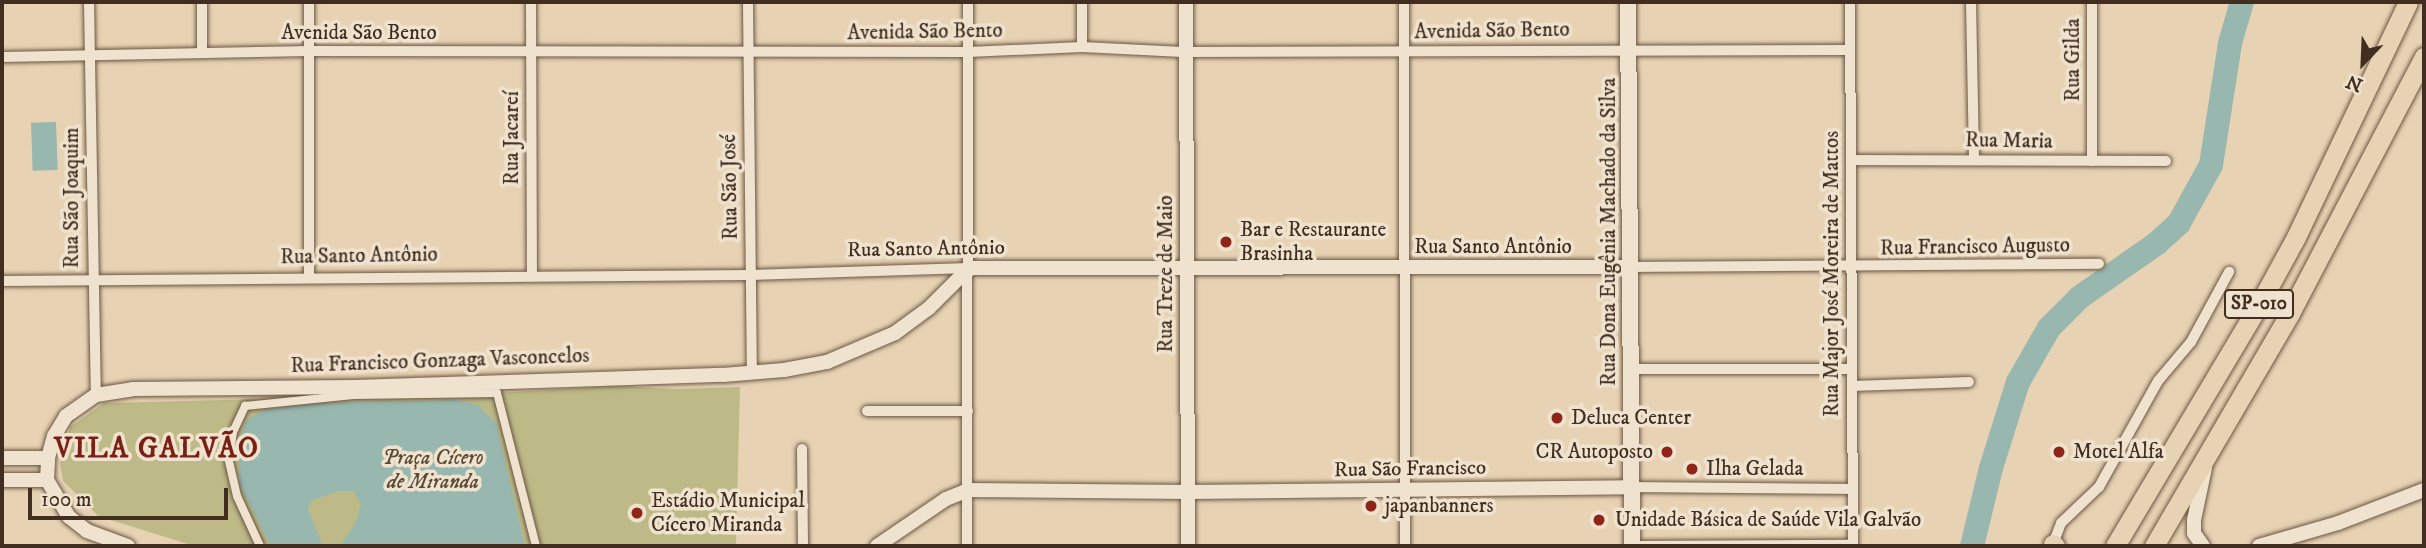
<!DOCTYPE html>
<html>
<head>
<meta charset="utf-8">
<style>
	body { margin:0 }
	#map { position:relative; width:2426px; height:548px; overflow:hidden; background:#e7d3b3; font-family:"IM FELL DW Pica",serif }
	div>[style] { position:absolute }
	.green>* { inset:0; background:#bdba87 }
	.water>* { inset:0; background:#97b7af; transform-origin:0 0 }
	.river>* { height:24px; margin:-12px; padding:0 12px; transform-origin:12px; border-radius:12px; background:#97b7af }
	.roads { filter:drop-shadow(0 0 2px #6b5745) drop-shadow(0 0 2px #6b5745) }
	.pedestrian>* { height:8px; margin:-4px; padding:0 4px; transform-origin:4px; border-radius:4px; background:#efe2ce }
	.minor>* { height:10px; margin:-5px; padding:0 5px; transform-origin:5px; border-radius:5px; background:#efe2ce }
	.tertiary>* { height:14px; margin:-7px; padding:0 7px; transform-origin:7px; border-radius:7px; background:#efe2ce }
	.secondary>* { height:16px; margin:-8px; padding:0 8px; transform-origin:8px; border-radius:8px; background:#efe2ce }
	.motorway>* { height:19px; margin:-9.5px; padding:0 9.5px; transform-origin:9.5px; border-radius:9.5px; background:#e7d3b3 }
	.dots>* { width:19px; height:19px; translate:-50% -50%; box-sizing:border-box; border:4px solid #efe2ce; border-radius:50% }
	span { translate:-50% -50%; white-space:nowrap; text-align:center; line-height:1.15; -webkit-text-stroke:7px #efe2ce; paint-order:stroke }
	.shield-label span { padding:2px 5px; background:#efe2ce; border:2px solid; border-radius:5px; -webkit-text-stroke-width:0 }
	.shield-label { font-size:19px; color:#422e20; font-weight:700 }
	.street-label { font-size:21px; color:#422e20 }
	.poi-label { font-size:21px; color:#422e20 }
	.left { translate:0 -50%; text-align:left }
	.right { translate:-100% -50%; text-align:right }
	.park-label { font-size:21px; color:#5b4a35; font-style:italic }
	.district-label { font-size:28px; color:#7a1f14; font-weight:700; letter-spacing:2px }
	.frame { position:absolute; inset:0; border:4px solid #422e20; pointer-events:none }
	.north { position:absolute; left:2328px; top:28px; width:70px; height:70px; -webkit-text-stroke:5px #efe2ce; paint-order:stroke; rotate:203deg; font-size:19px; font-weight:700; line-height:28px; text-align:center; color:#422e20 }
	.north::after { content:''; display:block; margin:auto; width:24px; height:32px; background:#422e20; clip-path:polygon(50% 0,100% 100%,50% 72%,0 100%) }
	.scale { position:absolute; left:28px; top:488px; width:200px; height:32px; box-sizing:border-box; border:4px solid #422e20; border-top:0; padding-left:9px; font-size:21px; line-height:24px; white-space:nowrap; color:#422e20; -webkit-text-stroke:5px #efe2ce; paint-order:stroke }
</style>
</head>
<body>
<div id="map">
	<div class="green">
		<i style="clip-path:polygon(617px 386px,677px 389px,740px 387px,736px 546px,194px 546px,98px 516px,63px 481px,60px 463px,70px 427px,104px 403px,497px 393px)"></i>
	</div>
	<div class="water">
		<i style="left:56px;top:122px;width:48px;height:25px;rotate:88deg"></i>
		<i style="clip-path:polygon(456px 400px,478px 405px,496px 423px,525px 546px,340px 546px,355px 524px,361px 505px,354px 491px,338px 491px,311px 501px,308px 510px,323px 546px,271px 546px,240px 486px,238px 442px,247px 420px,274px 404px)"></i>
	</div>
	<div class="river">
		<i style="left:1972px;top:546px;width:80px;rotate:-76.3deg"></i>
		<i style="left:1991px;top:468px;width:90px;rotate:-72.6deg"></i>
		<i style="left:2018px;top:382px;width:62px;rotate:-60.1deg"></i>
		<i style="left:2049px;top:328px;width:44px;rotate:-45deg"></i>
		<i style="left:2080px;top:297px;width:93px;rotate:-34.9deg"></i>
		<i style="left:2156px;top:244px;width:31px;rotate:-42deg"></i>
		<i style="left:2179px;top:223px;width:66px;rotate:-61.1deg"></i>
		<i style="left:2211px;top:165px;width:123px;rotate:-81.1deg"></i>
		<i style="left:2230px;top:43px;width:43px;rotate:-73.7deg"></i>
	</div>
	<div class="roads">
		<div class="pedestrian">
			<i style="left:260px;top:546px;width:55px;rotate:-114.7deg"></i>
			<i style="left:237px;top:496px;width:37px;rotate:-103deg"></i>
			<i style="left:229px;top:460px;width:28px;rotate:-82deg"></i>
			<i style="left:233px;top:432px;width:29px;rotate:-65deg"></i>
			<i style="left:245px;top:406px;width:109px;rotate:-5.8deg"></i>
			<i style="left:353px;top:395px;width:144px;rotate:-0.8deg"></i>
			<i style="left:497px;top:393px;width:158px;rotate:75.7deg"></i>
		</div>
		<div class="minor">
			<i style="left:89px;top:2px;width:393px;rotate:89deg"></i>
			<i style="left:202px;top:2px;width:51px;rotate:90deg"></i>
			<i style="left:531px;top:2px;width:273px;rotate:89.8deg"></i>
			<i style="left:748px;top:2px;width:371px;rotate:89.4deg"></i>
			<i style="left:1082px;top:2px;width:45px;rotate:90deg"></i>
			<i style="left:1404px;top:2px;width:544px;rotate:89.89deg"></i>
			<i style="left:1850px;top:2px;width:544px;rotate:89.68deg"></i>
			<i style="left:1971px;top:2px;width:157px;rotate:88.9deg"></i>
			<i style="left:2px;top:57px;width:307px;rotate:-1.1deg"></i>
			<i style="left:309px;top:51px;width:659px;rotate:0.09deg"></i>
			<i style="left:968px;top:52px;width:114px;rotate:-2.5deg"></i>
			<i style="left:1082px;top:47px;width:101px;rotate:2.8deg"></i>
			<i style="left:1183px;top:52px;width:666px;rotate:-0.17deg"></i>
			<i style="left:1851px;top:160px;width:315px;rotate:0.2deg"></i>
			<i style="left:2092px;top:161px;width:159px;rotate:-90deg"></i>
			<i style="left:1629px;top:267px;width:470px;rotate:-0.4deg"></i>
			<i style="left:309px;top:277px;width:275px;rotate:-90deg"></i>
			<i style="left:2px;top:281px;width:748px;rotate:-0.46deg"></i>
			<i style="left:750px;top:275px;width:219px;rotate:-1.8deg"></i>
			<i style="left:1630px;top:369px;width:222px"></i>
			<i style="left:1852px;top:386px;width:117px;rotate:-2deg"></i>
			<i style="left:867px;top:411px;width:101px"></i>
			<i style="left:802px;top:449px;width:97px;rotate:89.4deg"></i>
			<i style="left:1632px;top:487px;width:220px;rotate:0.5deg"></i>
			<i style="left:2053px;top:544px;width:22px;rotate:-69deg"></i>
			<i style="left:2061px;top:523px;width:52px;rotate:-43.5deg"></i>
			<i style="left:2099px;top:487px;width:121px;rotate:-60.9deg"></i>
			<i style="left:2158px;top:381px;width:51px;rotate:-49.8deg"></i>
			<i style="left:2191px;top:342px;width:80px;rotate:-61.5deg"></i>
			<i style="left:967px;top:546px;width:544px;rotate:-89.89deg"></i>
			<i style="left:1638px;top:546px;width:215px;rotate:-0.3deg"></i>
		</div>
		<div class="tertiary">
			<i style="left:1186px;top:2px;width:544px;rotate:89.79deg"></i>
			<i style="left:2px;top:458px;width:46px"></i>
			<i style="left:2px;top:480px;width:45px"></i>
			<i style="left:128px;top:546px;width:44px;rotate:-159.9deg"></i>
			<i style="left:87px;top:531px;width:23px;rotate:-142deg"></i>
			<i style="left:69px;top:517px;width:43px;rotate:-120.7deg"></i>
			<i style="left:47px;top:480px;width:22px;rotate:-87deg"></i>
			<i style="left:48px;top:458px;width:23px;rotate:-75deg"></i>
			<i style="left:54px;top:436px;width:23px;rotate:-59deg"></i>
			<i style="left:66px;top:416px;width:37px;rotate:-35deg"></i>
			<i style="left:96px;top:395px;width:37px;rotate:-9deg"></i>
			<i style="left:133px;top:389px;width:222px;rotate:-0.5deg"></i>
			<i style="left:355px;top:387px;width:368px;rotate:-1.9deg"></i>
			<i style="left:723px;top:375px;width:61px;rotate:-4.7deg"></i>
			<i style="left:784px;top:370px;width:44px;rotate:-10.5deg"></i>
			<i style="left:827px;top:362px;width:74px;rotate:-23.1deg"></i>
			<i style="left:895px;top:333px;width:42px;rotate:-36.3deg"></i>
			<i style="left:929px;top:308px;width:57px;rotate:-45deg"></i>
			<i style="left:969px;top:268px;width:660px;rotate:-0.09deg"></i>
			<i style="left:877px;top:546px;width:83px;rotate:-34.3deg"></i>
			<i style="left:946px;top:499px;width:24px;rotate:-22deg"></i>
			<i style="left:968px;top:490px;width:221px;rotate:0.5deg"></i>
			<i style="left:1189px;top:492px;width:443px;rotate:-0.6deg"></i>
			<i style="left:2203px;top:546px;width:16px;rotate:-125deg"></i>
			<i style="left:2194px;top:533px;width:13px;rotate:-90deg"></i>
			<i style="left:2194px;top:520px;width:53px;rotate:-78.1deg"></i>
			<i style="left:2259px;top:546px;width:82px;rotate:-16.2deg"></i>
			<i style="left:2338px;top:523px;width:92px;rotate:-21deg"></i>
		</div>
		<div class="secondary">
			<i style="left:1628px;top:2px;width:544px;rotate:89.58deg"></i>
		</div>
		<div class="motorway">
			<i style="left:2053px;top:544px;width:3px;rotate:45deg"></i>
			<i style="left:2115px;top:546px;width:285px;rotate:-59.2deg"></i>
			<i style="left:2261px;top:301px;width:73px;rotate:-61.3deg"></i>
			<i style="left:2296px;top:237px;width:260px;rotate:-64.5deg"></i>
			<i style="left:2154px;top:546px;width:270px;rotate:-59.7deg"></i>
			<i style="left:2290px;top:313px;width:289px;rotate:-62.4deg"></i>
		</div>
	</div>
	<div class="dots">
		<i style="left:1226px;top:242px;background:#8f2418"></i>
		<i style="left:1557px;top:418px;background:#8f2418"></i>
		<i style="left:1667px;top:452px;background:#8f2418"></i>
		<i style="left:2059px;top:452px;background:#8f2418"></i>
		<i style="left:1692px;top:469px;background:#8f2418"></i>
		<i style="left:1371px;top:506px;background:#8f2418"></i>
		<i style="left:637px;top:513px;background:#8f2418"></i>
		<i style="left:1599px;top:520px;background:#8f2418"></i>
	</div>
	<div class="shield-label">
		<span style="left:2259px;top:304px">SP-010</span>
	</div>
	<div class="street-label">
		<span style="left:1492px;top:31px;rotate:-1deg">Avenida São Bento</span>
		<span style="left:925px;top:32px;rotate:-1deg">Avenida São Bento</span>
		<span style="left:359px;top:33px">Avenida São Bento</span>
		<span style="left:2073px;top:60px;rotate:-90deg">Rua Gilda</span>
		<span style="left:512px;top:138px;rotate:-90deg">Rua Jacareí</span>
		<span style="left:2009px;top:141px;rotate:1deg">Rua Maria</span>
		<span style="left:730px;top:187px;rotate:-91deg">Rua São José</span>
		<span style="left:72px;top:198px;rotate:-90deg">Rua São Joaquim</span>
		<span style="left:1609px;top:232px;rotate:-90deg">Rua Dona Eugênia Machado da Silva</span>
		<span style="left:1493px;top:247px">Rua Santo Antônio</span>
		<span style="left:1975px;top:247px;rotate:-1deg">Rua Francisco Augusto</span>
		<span style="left:926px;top:249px;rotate:-1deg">Rua Santo Antônio</span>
		<span style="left:359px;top:256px;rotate:-1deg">Rua Santo Antônio</span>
		<span style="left:1166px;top:274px;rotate:-90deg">Rua Treze de Maio</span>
		<span style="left:1832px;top:274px;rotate:-90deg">Rua Major José Moreira de Mattos</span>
		<span style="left:440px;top:361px;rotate:-2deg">Rua Francisco Gonzaga Vasconcelos</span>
		<span style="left:1410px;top:469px;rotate:-1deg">Rua São Francisco</span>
	</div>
	<div class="poi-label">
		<span class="left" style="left:1240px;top:242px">Bar e Restaurante<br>Brasinha</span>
		<span class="left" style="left:1571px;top:418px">Deluca Center</span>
		<span class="right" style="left:1653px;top:452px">CR Autoposto</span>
		<span class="left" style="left:2073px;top:452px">Motel Alfa</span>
		<span class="left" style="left:1706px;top:469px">Ilha Gelada</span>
		<span class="left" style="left:651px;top:513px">Estádio Municipal<br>Cícero Miranda</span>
		<span class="left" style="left:1385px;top:506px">japanbanners</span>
		<span class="left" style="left:1615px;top:520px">Unidade Básica de Saúde Vila Galvão</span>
	</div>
	<div class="park-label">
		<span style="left:433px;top:470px">Praça Cícero<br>de Miranda</span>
	</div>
	<div class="district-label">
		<span style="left:157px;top:449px">VILA GALVÃO</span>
	</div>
	<div class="frame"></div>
	<div class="north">N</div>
	<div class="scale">100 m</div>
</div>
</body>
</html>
